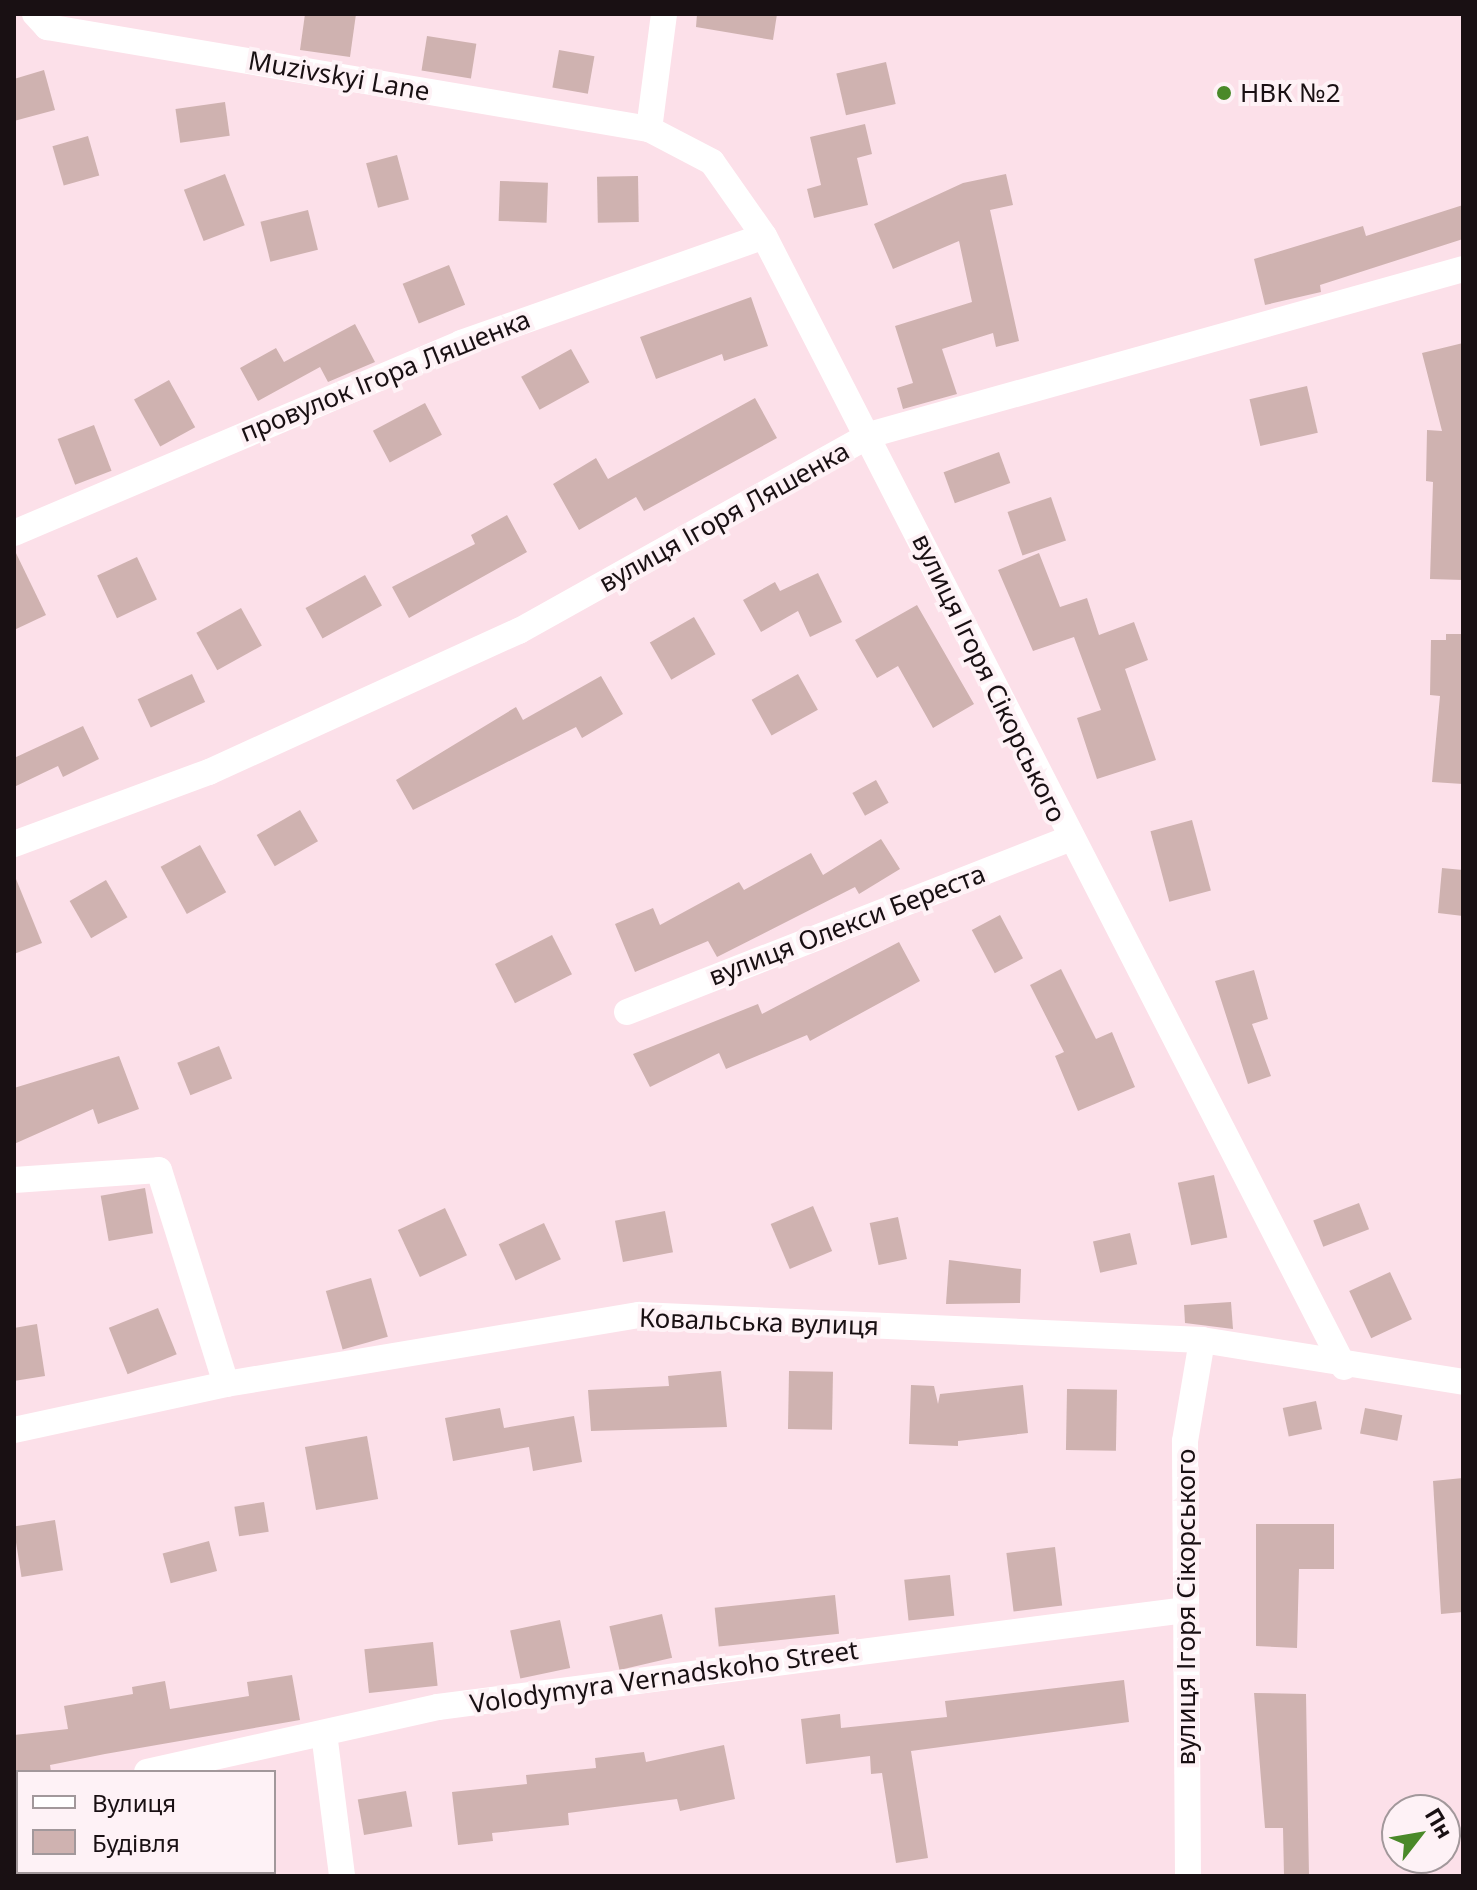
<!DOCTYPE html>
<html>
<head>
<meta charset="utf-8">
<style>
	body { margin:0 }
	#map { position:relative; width:1477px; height:1890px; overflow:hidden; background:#fce0e9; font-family:"Noto Sans",sans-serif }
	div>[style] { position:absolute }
	.building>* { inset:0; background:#cfb2b0; transform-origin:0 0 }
	.street>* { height:26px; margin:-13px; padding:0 13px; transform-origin:13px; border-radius:13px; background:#fff }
	.dots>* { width:22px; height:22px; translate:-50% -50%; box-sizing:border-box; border:4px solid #fef2f6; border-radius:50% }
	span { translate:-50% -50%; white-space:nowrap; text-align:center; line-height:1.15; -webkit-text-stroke:8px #fef2f6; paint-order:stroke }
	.street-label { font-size:26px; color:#191013 }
	.poi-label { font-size:26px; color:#191013 }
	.left { translate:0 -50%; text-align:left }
	.frame { position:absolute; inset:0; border:16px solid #191013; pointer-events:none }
	.legend { position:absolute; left:16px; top:1770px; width:260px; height:104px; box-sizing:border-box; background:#fef2f6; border:2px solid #a2989b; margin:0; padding:10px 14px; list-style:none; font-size:24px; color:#191013 }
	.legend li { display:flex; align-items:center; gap:16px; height:40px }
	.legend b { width:40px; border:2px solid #a2989b }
	.north { position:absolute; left:1381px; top:1794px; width:80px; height:80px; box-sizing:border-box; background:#fef2f6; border:2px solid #a2989b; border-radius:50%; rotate:59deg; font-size:22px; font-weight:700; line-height:32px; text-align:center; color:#191013 }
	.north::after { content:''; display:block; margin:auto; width:28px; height:36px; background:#4a8929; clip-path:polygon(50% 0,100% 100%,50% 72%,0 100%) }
</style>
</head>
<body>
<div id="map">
	<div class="building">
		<i style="clip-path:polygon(305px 14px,356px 14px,350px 57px,300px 50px)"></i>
		<i style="clip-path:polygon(697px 14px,777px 14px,773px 40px,696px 27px)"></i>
		<i style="left:427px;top:36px;width:50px;height:35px;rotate:9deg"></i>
		<i style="left:559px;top:50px;width:36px;height:38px;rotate:10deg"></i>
		<i style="left:886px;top:62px;width:43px;height:51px;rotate:77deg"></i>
		<i style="clip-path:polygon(44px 70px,55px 110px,14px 121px,14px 79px)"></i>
		<i style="left:225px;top:102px;width:34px;height:50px;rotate:82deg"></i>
		<i style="clip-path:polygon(865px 124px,872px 154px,857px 158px,868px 205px,814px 218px,807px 189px,821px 185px,810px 137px)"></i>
		<i style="left:88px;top:136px;width:41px;height:37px;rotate:74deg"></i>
		<i style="left:397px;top:155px;width:46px;height:32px;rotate:75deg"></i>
		<i style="left:225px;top:174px;width:55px;height:44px;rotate:69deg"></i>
		<i style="clip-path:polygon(1006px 174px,1013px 205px,990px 210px,1019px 341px,996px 347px,993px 333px,942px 349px,957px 394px,903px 409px,897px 388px,913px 383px,895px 326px,972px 302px,959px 241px,893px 269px,874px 224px,963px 183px)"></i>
		<i style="left:638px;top:176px;width:46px;height:41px;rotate:89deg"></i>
		<i style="left:500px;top:181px;width:48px;height:40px;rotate:2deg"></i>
		<i style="clip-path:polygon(1463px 205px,1463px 239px,1320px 285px,1321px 292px,1265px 305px,1254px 259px,1363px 226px,1366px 236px)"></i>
		<i style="left:308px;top:210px;width:41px;height:49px;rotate:76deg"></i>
		<i style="left:449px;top:265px;width:43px;height:50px;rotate:68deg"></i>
		<i style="clip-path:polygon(751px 297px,768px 346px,724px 361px,722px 354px,656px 379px,640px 337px)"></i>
		<i style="clip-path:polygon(355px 324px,375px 362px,328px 382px,320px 367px,258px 401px,240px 368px,276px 348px,284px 362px)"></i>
		<i style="clip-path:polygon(1463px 343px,1463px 580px,1430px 579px,1433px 482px,1426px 481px,1427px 430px,1442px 431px,1422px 353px)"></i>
		<i style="left:571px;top:349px;width:38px;height:57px;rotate:61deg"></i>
		<i style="left:169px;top:380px;width:54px;height:40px;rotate:61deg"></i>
		<i style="left:1307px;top:386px;width:48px;height:59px;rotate:77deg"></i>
		<i style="clip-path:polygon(755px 398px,777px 438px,644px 511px,636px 497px,579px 530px,553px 484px,596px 458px,608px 479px)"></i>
		<i style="left:425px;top:403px;width:36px;height:59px;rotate:62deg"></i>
		<i style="left:94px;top:425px;width:49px;height:39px;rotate:69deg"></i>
		<i style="left:999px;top:452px;width:33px;height:59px;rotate:70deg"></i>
		<i style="left:1051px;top:497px;width:46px;height:46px;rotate:71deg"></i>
		<i style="clip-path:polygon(507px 515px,527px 552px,409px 618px,392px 587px,475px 544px,471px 535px)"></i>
		<i style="clip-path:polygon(14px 549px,46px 615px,14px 630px)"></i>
		<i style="clip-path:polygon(1039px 553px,1060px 607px,1087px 598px,1099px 635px,1134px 622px,1148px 660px,1125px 669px,1156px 760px,1097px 779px,1077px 718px,1101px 710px,1074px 637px,1033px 651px,998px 570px)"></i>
		<i style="left:137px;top:557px;width:47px;height:44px;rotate:65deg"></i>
		<i style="clip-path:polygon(818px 573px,842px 622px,810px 637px,798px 611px,761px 632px,743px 600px,775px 582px,780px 591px)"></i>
		<i style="left:365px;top:575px;width:35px;height:68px;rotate:61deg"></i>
		<i style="clip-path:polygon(917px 605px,974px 704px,933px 728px,898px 666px,877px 678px,855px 640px)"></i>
		<i style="left:241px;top:608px;width:43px;height:51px;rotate:61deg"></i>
		<i style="left:694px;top:617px;width:43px;height:51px;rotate:60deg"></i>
		<i style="clip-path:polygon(1446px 634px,1463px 634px,1463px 784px,1432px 782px,1440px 696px,1430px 695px,1431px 640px,1446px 640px)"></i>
		<i style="left:192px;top:674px;width:31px;height:60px;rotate:65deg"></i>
		<i style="left:798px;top:674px;width:41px;height:53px;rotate:61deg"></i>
		<i style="clip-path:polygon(601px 676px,623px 714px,582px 738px,576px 727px,413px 810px,396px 780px,516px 707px,523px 720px)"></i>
		<i style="clip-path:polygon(83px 726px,99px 759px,63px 777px,58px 766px,14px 787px,14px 758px)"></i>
		<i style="left:876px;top:780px;width:26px;height:27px;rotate:61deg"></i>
		<i style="left:300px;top:810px;width:36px;height:50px;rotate:60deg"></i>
		<i style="left:1192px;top:820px;width:73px;height:43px;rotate:75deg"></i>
		<i style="clip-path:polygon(881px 839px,900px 869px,859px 894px,855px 887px,717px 957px,708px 941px,635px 972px,615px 924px,653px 908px,660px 925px,739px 882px,744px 890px,811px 853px,823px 875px)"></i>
		<i style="left:200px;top:845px;width:54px;height:45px;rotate:61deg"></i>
		<i style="clip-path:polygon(1442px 868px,1463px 870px,1463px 916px,1438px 913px)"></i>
		<i style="clip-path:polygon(14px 874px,42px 943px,14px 954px)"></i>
		<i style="left:106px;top:880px;width:43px;height:42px;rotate:60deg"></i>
		<i style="left:1000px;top:915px;width:49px;height:32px;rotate:62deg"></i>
		<i style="left:552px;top:935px;width:44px;height:64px;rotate:63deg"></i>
		<i style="clip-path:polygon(899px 942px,920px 981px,810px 1041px,807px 1035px,726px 1069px,719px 1053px,650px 1087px,633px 1054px,758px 1004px,762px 1014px)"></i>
		<i style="clip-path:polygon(1061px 969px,1096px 1039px,1112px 1032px,1135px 1087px,1078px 1111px,1055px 1056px,1064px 1052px,1030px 985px)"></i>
		<i style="clip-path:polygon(1254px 970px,1268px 1019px,1252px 1024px,1271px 1076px,1248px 1084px,1215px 981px)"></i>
		<i style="left:219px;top:1046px;width:35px;height:45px;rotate:68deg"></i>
		<i style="clip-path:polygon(119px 1056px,139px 1109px,98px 1124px,93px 1109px,14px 1144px,14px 1088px)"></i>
		<i style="left:1214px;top:1175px;width:64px;height:37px;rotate:78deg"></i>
		<i style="left:145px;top:1188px;width:46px;height:45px;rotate:80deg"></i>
		<i style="left:1359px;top:1203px;width:28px;height:49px;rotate:69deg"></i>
		<i style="left:813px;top:1206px;width:49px;height:46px;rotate:67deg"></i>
		<i style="left:445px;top:1208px;width:52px;height:52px;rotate:65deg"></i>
		<i style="left:665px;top:1211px;width:42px;height:51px;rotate:79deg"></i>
		<i style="left:898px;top:1217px;width:43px;height:29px;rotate:78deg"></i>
		<i style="left:544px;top:1223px;width:40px;height:50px;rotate:65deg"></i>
		<i style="left:1130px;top:1233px;width:32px;height:38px;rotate:77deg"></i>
		<i style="clip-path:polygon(949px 1260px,1021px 1269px,1020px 1303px,946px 1304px)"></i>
		<i style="left:1390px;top:1272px;width:52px;height:45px;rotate:65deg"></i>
		<i style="left:371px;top:1278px;width:61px;height:47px;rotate:74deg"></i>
		<i style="clip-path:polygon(1231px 1302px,1233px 1329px,1185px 1323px,1184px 1305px)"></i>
		<i style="left:158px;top:1308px;width:50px;height:53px;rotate:68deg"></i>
		<i style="clip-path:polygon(37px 1324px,45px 1376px,14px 1381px,14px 1328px)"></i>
		<i style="clip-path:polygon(721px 1371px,727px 1427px,591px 1431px,588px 1390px,669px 1386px,668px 1376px)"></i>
		<i style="left:789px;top:1371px;width:44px;height:58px;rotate:1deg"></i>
		<i style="clip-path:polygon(911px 1385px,934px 1386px,938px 1404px,940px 1394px,1023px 1385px,1028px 1433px,958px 1441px,958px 1446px,909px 1444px)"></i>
		<i style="left:1067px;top:1389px;width:50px;height:61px;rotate:1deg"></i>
		<i style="left:1316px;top:1401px;width:29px;height:34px;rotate:78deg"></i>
		<i style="clip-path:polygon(500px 1408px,504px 1428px,574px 1416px,582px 1462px,533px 1471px,529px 1447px,453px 1461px,445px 1418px)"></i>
		<i style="left:1365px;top:1408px;width:38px;height:26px;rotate:11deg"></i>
		<i style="left:367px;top:1436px;width:64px;height:63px;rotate:80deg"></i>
		<i style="clip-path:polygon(1463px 1478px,1463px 1612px,1441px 1614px,1433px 1481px)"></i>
		<i style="left:264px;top:1502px;width:30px;height:30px;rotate:81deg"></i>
		<i style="left:55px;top:1520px;width:51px;height:42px;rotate:81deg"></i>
		<i style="clip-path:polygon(1256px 1524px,1334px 1524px,1334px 1569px,1299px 1569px,1297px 1648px,1256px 1646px)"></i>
		<i style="left:209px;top:1541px;width:31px;height:48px;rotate:75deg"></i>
		<i style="left:1055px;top:1547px;width:59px;height:49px;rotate:83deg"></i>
		<i style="left:950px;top:1575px;width:41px;height:46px;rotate:84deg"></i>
		<i style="left:835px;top:1595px;width:39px;height:121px;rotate:84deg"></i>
		<i style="left:662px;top:1614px;width:45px;height:54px;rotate:77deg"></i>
		<i style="left:560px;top:1620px;width:49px;height:51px;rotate:78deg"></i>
		<i style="left:433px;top:1642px;width:44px;height:69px;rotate:84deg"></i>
		<i style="clip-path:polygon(292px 1675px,300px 1720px,105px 1754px,50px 1765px,51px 1772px,14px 1772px,14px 1735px,68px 1729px,64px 1706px,133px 1694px,132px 1687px,165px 1681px,170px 1709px,249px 1696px,247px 1682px)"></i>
		<i style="clip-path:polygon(1124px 1680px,1129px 1722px,911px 1751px,928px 1858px,896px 1863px,882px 1773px,871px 1774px,870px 1756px,806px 1764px,801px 1719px,840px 1714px,841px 1728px,947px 1717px,945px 1701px)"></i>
		<i style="clip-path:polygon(1254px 1693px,1306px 1694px,1309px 1876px,1284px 1876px,1283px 1828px,1265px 1828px)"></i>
		<i style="clip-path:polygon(724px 1745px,735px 1799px,680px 1811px,677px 1799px,568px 1813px,569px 1825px,492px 1833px,493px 1841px,458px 1845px,452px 1792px,527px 1784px,526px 1775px,596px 1768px,595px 1758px,644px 1752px,646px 1762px)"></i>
		<i style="left:406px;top:1791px;width:36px;height:49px;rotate:80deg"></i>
	</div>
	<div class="street">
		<i style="left:35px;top:14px;width:18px;rotate:47deg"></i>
		<i style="left:47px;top:27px;width:611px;rotate:9.62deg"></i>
		<i style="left:664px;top:14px;width:116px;rotate:97.4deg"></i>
		<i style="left:649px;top:129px;width:71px;rotate:27.6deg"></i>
		<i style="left:712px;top:162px;width:90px;rotate:54.9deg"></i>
		<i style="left:764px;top:236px;width:1271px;rotate:62.85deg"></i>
		<i style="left:14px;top:533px;width:486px;rotate:-23deg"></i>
		<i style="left:461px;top:343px;width:321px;rotate:-19.4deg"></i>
		<i style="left:14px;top:844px;width:208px;rotate:-20.3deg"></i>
		<i style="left:209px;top:772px;width:341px;rotate:-24.5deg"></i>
		<i style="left:519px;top:631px;width:401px;rotate:-29.2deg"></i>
		<i style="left:869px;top:435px;width:617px;rotate:-15.61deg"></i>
		<i style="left:627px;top:1012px;width:474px;rotate:-21.4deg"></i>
		<i style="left:14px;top:1180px;width:145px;rotate:-3.9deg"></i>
		<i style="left:159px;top:1170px;width:224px;rotate:72.6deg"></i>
		<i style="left:14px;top:1430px;width:217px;rotate:-12.2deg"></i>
		<i style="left:226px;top:1384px;width:419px;rotate:-9.5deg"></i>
		<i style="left:639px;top:1315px;width:564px;rotate:2.54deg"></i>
		<i style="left:1202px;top:1340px;width:264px;rotate:9.1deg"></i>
		<i style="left:324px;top:1733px;width:144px;rotate:82.8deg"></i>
		<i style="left:147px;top:1772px;width:298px;rotate:-12.6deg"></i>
		<i style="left:438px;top:1707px;width:753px;rotate:-7.4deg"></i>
		<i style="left:14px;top:1801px;width:4px;rotate:-14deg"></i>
		<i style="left:1188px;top:1876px;width:435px;rotate:-90.4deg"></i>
		<i style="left:1185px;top:1441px;width:102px;rotate:-80.4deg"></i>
	</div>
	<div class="dots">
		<i style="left:1224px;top:93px;background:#4a8929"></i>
	</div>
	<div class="street-label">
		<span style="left:339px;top:76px;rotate:10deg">Muzivskyi Lane</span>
		<span style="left:385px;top:376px;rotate:-22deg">провулок Ігора Ляшенка</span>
		<span style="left:724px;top:517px;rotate:-29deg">вулиця Ігоря Ляшенка</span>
		<span style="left:989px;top:678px;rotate:64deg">вулиця Ігоря Сікорського</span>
		<span style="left:847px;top:925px;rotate:-21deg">вулиця Олекси Береста</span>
		<span style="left:759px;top:1322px;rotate:2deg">Ковальська вулиця</span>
		<span style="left:1186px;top:1607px;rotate:-90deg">вулиця Ігоря Сікорського</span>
		<span style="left:664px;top:1677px;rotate:-8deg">Volodymyra Vernadskoho Street</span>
	</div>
	<div class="poi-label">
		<span class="left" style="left:1240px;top:93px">НВК №2</span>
	</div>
	<div class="frame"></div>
	<ul class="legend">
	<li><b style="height:10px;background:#fff"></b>Вулиця</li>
	<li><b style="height:22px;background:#cfb2b0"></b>Будівля</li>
	</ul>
	<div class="north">Пн</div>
</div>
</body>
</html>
